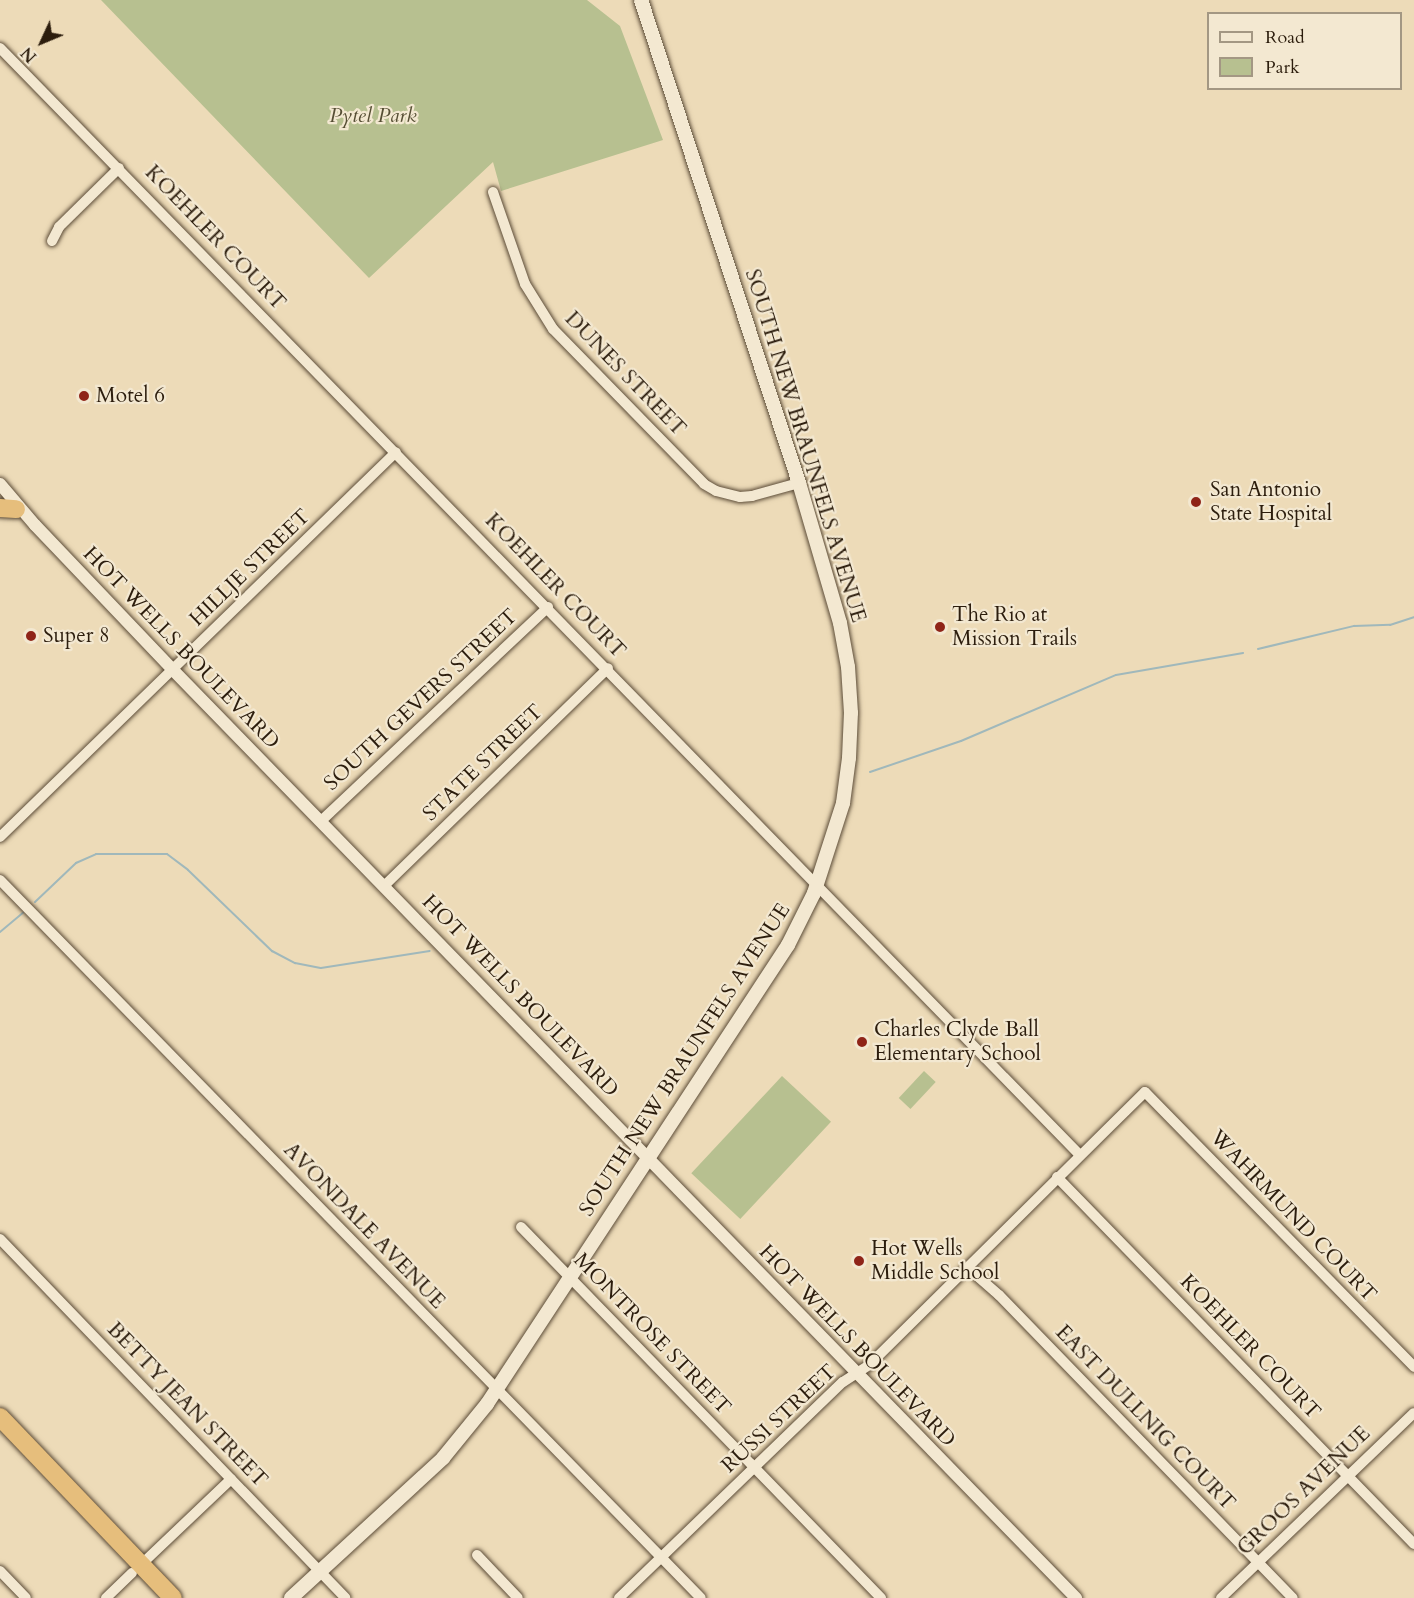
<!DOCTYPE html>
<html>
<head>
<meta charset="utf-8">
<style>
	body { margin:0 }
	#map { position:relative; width:1414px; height:1598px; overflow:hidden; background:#eddbb8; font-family:Cardo,serif }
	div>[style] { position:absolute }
	.green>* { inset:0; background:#b7c090; transform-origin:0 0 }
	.stream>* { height:2px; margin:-1px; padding:0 1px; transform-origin:1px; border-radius:1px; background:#a0b8bb }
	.roads { filter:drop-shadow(0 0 2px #5c4c38) drop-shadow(0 0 2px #5c4c38) }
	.minor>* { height:10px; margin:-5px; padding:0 5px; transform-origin:5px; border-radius:5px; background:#f3e8d1 }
	.tertiary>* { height:12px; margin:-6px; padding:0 6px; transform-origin:6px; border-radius:6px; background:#f3e8d1 }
	.secondary>* { height:14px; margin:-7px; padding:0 7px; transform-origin:7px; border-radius:7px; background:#f3e8d1 }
	.motorway>* { height:18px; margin:-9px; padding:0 9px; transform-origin:9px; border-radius:9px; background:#e6be7c }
	.dots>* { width:16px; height:16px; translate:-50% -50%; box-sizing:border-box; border:3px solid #f3e8d1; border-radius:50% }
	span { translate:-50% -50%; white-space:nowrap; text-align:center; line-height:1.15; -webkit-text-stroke:4.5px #f3e8d1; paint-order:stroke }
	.park-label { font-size:21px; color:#564e34; font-style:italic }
	.street-label { font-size:21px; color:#2c1d0d }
	.poi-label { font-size:21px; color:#2c1d0d }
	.left { translate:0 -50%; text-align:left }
	.legend { position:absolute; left:1207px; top:12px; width:195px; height:78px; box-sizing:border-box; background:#f3e8d1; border:2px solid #a39783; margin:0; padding:8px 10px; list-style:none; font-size:18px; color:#2c1d0d }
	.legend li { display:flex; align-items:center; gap:12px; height:30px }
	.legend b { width:30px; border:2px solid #a39783 }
	.north { position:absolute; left:12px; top:12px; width:60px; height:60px; -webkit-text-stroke:4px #f3e8d1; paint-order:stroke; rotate:226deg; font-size:16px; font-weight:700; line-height:24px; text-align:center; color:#2c1d0d }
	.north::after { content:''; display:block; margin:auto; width:21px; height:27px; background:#2c1d0d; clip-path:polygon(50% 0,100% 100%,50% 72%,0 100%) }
</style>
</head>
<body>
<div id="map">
	<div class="green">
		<i style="clip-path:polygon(101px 0,587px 0,620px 26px,663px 140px,501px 191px,493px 162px,369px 278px)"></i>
		<i style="left:924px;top:1071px;width:16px;height:37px;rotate:43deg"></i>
		<i style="left:782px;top:1076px;width:67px;height:133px;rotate:43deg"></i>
	</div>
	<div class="stream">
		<i style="left:1258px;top:649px;width:99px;rotate:-13.5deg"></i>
		<i style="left:1354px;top:626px;width:36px;rotate:-2deg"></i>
		<i style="left:1390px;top:625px;width:25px;rotate:-18deg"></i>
		<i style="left:870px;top:772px;width:96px;rotate:-18.8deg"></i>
		<i style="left:961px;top:741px;width:168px;rotate:-23.1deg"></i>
		<i style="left:1116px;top:675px;width:129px;rotate:-9.8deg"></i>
		<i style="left:35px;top:902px;width:57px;rotate:-43.6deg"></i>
		<i style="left:76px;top:863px;width:22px;rotate:-24deg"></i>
		<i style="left:96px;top:854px;width:71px"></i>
		<i style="left:167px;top:854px;width:26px;rotate:37deg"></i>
		<i style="left:188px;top:870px;width:117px;rotate:44deg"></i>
		<i style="left:272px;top:951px;width:26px;rotate:28deg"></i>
		<i style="left:295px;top:963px;width:26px;rotate:11deg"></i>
		<i style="left:321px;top:968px;width:110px;rotate:-8.9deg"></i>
		<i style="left:0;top:932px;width:30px;rotate:-40deg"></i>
	</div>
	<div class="roads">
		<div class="minor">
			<i style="left:0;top:48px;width:1545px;rotate:45.71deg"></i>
			<i style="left:493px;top:192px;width:97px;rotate:70.8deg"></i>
			<i style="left:525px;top:284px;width:53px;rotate:58.1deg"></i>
			<i style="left:553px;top:329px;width:216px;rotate:45.7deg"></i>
			<i style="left:704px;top:484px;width:14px;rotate:30deg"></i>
			<i style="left:716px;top:491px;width:25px;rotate:14deg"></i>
			<i style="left:740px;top:497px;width:12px;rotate:-5deg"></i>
			<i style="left:752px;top:496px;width:49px;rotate:-15.5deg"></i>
			<i style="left:52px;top:241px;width:16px;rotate:-63deg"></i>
			<i style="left:59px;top:227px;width:84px;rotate:-44.5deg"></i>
			<i style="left:321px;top:821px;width:312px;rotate:-43.3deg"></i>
			<i style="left:0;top:837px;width:552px;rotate:-44.19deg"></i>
			<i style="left:0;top:880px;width:1003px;rotate:45.69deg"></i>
			<i style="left:385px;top:885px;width:311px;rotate:-44.2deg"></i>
			<i style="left:1057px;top:1177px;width:512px;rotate:45.79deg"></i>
			<i style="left:521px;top:1227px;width:517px;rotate:45.86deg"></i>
			<i style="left:0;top:1239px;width:498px;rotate:46.1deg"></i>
			<i style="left:968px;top:1268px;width:41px;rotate:41.1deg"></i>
			<i style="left:999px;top:1295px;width:422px;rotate:45.9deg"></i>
			<i style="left:477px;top:1555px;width:59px;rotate:46.4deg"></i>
			<i style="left:147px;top:1559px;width:116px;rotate:-43.6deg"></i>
			<i style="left:0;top:1571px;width:37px;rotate:46deg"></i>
			<i style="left:106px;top:1598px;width:36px;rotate:-44deg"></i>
			<i style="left:619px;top:1598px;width:311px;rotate:-44deg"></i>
			<i style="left:843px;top:1382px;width:31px;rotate:-33deg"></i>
			<i style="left:869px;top:1365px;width:388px;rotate:-44.7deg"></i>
			<i style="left:1145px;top:1092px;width:385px;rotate:45.6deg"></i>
			<i style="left:1221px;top:1598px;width:267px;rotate:-43.8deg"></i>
		</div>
		<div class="tertiary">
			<i style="left:0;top:484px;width:54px;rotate:49.5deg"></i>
			<i style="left:35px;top:525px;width:200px;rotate:46.4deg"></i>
			<i style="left:173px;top:670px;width:1295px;rotate:45.78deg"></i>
		</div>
		<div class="secondary">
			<i style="left:291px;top:1598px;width:207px;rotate:-42.6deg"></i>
			<i style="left:443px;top:1458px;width:70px;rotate:-50.8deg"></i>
			<i style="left:487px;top:1404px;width:549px;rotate:-56.74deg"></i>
			<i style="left:788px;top:945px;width:58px;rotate:-63.4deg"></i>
			<i style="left:814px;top:893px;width:95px;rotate:-72.1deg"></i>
			<i style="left:843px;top:803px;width:45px;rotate:-82.4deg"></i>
			<i style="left:849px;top:758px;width:45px;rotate:-87.5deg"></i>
			<i style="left:851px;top:713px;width:46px;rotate:-93.7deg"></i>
			<i style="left:848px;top:667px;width:45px;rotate:-100.3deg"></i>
			<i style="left:840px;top:623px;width:146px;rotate:-106.3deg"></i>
			<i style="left:799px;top:483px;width:508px;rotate:-108.11deg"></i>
		</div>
		<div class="motorway">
			<i style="left:0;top:508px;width:16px;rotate:4deg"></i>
			<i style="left:0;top:1417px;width:250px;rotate:46.3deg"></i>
		</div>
	</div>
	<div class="dots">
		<i style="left:84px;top:396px;background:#8f2418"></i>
		<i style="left:1196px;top:502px;background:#8f2418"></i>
		<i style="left:940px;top:627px;background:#8f2418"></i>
		<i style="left:31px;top:636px;background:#8f2418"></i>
		<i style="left:862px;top:1042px;background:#8f2418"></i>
		<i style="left:859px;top:1261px;background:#8f2418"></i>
	</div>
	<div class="park-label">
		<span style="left:373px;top:116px">Pytel Park</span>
	</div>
	<div class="street-label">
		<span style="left:215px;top:238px;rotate:46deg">KOEHLER COURT</span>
		<span style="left:625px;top:374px;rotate:46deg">DUNES STREET</span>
		<span style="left:805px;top:446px;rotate:73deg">SOUTH NEW BRAUNFELS AVENUE</span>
		<span style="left:250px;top:568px;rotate:-44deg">HILLJE STREET</span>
		<span style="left:555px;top:586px;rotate:46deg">KOEHLER COURT</span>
		<span style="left:181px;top:648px;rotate:46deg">HOT WELLS BOULEVARD</span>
		<span style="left:421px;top:700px;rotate:-43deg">SOUTH GEVERS STREET</span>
		<span style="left:483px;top:763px;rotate:-44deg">STATE STREET</span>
		<span style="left:520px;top:996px;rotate:46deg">HOT WELLS BOULEVARD</span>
		<span style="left:685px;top:1060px;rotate:-57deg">SOUTH NEW BRAUNFELS AVENUE</span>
		<span style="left:1293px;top:1216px;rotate:46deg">WAHRMUND COURT</span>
		<span style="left:364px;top:1226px;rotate:46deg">AVONDALE AVENUE</span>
		<span style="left:652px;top:1334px;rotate:46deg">MONTROSE STREET</span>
		<span style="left:857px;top:1346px;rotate:46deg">HOT WELLS BOULEVARD</span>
		<span style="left:1250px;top:1347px;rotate:46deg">KOEHLER COURT</span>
		<span style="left:187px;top:1405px;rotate:46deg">BETTY JEAN STREET</span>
		<span style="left:1145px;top:1418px;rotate:46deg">EAST DULLNIG COURT</span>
		<span style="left:779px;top:1419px;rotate:-43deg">RUSSI STREET</span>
		<span style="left:1304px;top:1491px;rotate:-44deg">GROOS AVENUE</span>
	</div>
	<div class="poi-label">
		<span class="left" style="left:96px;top:396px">Motel 6</span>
		<span class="left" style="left:1210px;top:502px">San Antonio<br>State Hospital</span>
		<span class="left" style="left:952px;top:627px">The Rio at<br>Mission Trails</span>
		<span class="left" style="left:43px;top:636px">Super 8</span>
		<span class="left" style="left:874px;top:1042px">Charles Clyde Ball<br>Elementary School</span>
		<span class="left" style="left:871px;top:1261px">Hot Wells<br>Middle School</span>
	</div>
	<ul class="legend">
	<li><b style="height:8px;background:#f3e8d1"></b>Road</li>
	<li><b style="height:16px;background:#b7c090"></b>Park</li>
	</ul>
	<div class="north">N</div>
</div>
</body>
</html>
